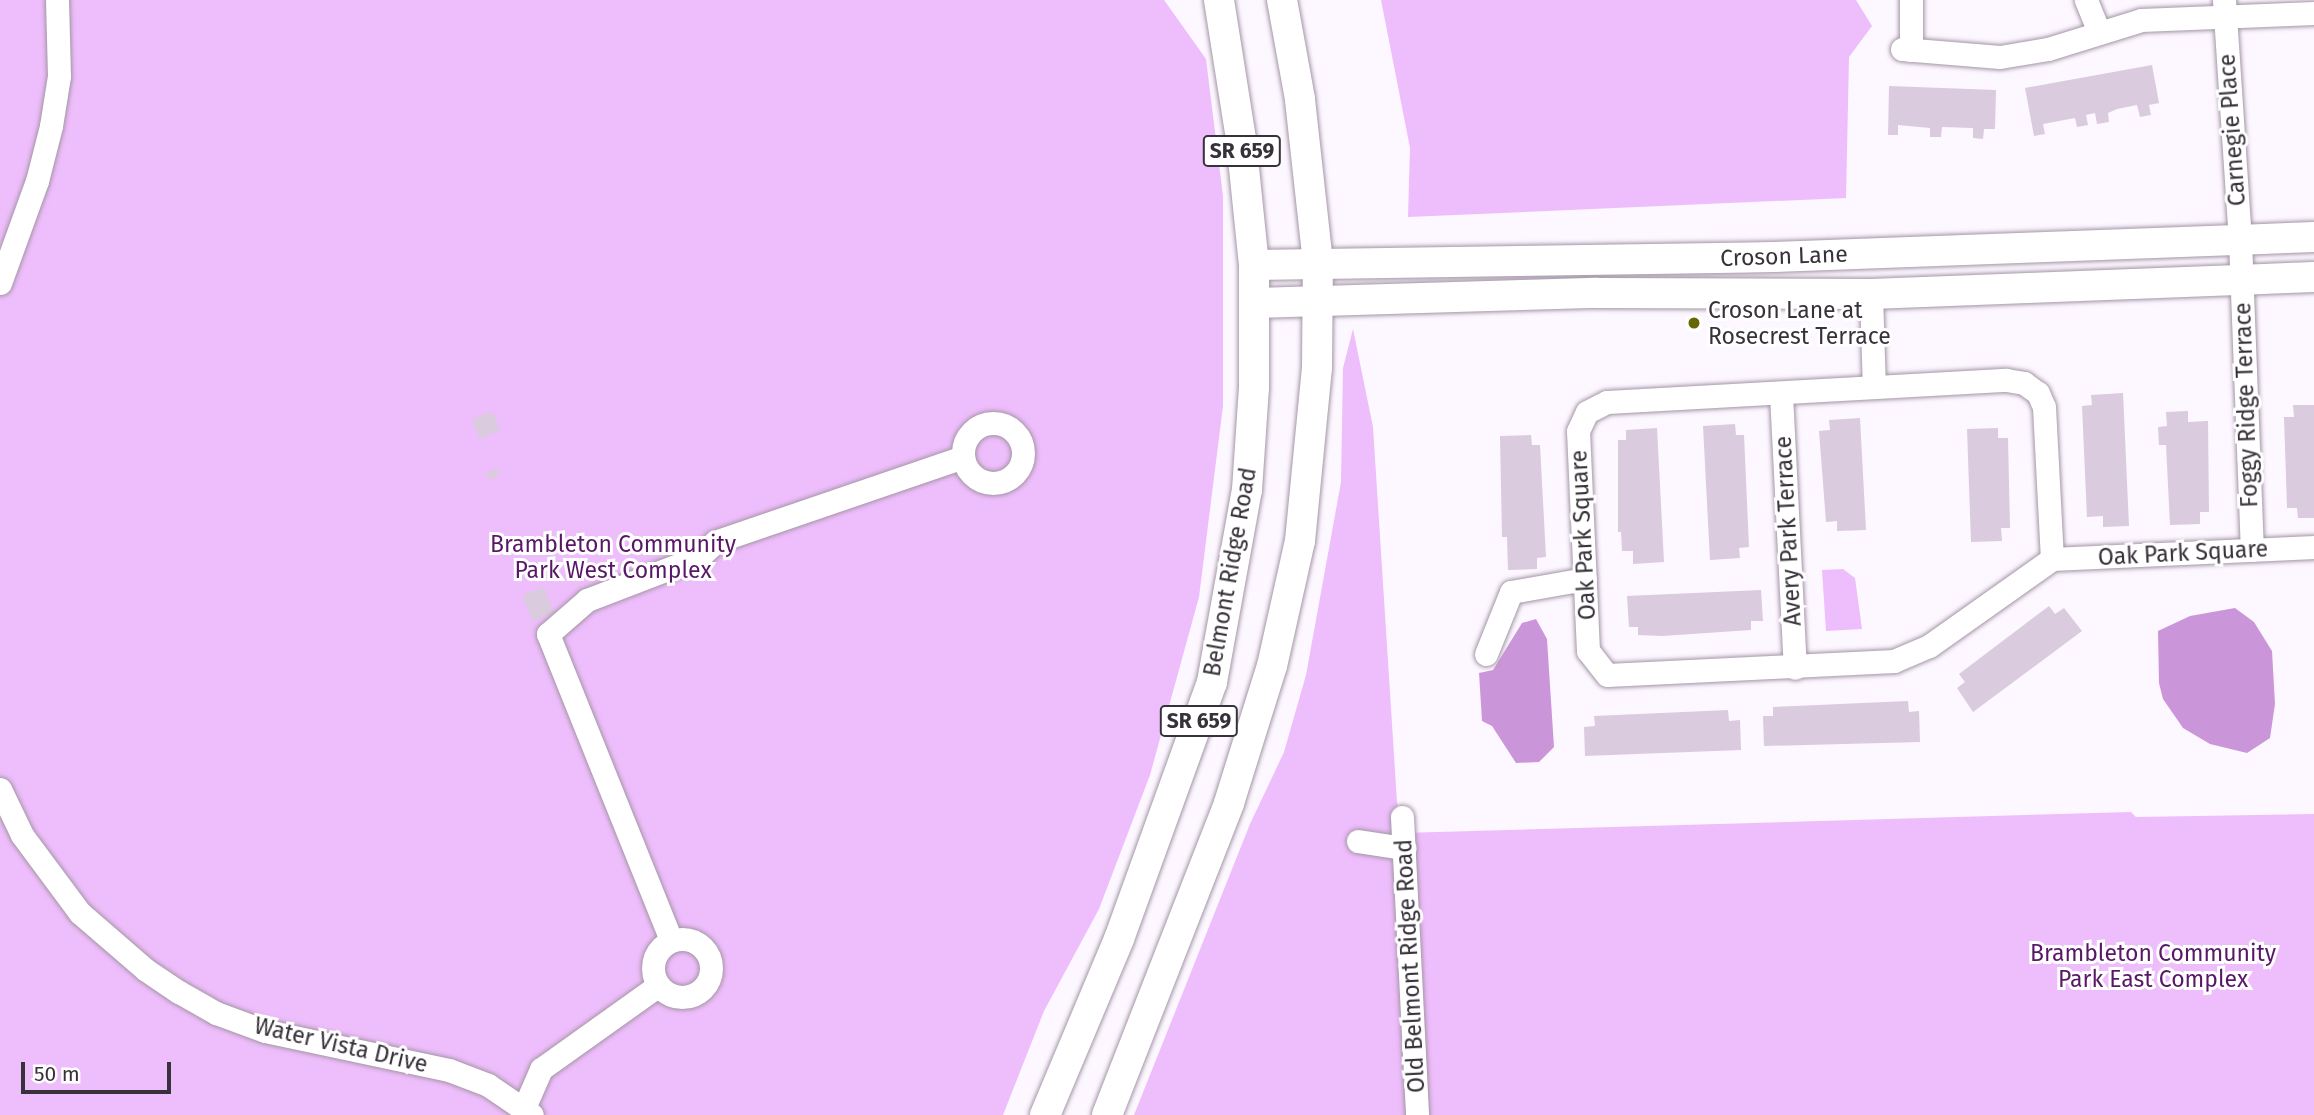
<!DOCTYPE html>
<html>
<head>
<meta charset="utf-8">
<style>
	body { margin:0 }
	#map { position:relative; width:2314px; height:1115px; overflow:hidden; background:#fdf7ff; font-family:"Fira Sans",sans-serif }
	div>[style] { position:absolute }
	.green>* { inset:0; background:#eebdfb }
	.water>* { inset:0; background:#cb96d9 }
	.building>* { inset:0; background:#dacbde; transform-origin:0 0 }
	.roads { filter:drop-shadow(0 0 2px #a496a7) drop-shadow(0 0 2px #a496a7) }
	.minor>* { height:23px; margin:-11.5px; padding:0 11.5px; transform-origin:11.5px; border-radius:11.5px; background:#fff }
	.minor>.ring { margin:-11.5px; padding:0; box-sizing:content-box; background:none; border:23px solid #fff; border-radius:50% }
	.major>* { height:30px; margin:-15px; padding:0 15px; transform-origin:15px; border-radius:15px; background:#fff }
	.dots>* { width:19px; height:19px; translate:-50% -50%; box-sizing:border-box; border:4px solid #fff; border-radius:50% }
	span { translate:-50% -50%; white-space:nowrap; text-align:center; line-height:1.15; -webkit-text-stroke:6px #fff; paint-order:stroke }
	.shield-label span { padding:2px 5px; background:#fff; border:2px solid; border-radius:5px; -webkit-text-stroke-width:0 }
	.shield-label { font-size:21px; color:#373139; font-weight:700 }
	.street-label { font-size:23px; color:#373139 }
	.poi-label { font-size:23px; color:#373139 }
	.left { translate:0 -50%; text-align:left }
	.park-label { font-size:23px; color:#591767 }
	.scale { position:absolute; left:21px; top:1062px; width:150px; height:32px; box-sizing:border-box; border:4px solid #373139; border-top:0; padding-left:9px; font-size:21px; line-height:24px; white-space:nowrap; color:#373139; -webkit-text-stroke:5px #fff; paint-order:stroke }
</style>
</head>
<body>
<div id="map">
	<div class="green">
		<i style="clip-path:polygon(0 0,1164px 0,1206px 59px,1223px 196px,1223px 406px,1199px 597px,1150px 775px,1099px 909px,1044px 1011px,1003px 1115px,0 1115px)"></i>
		<i style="clip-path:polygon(1381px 0,1856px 0,1872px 26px,1849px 57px,1846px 198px,1408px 217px,1410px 148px)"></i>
		<i style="clip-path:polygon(1353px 329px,1373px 427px,1397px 802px,1403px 833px,2131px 812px,2136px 817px,2314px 814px,2314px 1115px,1134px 1115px,1250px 824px,1284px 752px,1306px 675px,1341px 482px,1343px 368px)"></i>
		<i style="clip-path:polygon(1843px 569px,1855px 578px,1862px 629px,1826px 631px,1822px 570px)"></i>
	</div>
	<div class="water">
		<i style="clip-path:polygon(2235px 608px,2254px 622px,2272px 651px,2275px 704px,2270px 738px,2247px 753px,2210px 744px,2183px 728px,2163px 699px,2159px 683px,2158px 631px,2190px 616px)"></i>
		<i style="clip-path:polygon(1536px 619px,1547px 639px,1554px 747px,1539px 762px,1516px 763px,1492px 726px,1482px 721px,1479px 673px,1493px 670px,1522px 623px)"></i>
	</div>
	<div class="building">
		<i style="clip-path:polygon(2152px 65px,2159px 103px,2149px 105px,2151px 115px,2140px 117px,2137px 105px,2117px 109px,2108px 113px,2109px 122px,2097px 124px,2095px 113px,2086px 115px,2088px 125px,2077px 127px,2075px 118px,2043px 124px,2045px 134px,2034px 136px,2025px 88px)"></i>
		<i style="clip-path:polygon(1889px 86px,1996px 90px,1995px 129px,1984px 129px,1983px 139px,1973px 138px,1973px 128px,1942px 127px,1941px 137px,1930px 137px,1930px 128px,1898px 125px,1898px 135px,1888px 135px)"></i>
		<i style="clip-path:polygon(2123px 393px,2129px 526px,2103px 527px,2103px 516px,2087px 517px,2082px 406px,2092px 405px,2091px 395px)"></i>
		<i style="clip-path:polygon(2293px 405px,2314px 405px,2314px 518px,2298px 518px,2297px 508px,2287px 508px,2284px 417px,2294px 417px)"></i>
		<i style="left:492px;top:411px;width:21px;height:22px;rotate:67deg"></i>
		<i style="clip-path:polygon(2188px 411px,2188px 422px,2208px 421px,2209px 512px,2200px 512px,2200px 524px,2170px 525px,2166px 445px,2159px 445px,2158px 427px,2167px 426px,2166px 412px)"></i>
		<i style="clip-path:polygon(1860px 418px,1866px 530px,1837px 531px,1837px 521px,1826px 522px,1819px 431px,1830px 430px,1829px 420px)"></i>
		<i style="clip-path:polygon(1735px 424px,1736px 435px,1744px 435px,1749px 547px,1739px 548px,1740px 558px,1710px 560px,1703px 426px)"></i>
		<i style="clip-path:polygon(1657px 428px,1664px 562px,1633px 564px,1633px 551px,1622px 551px,1621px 532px,1618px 532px,1618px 440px,1626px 440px,1626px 430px)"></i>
		<i style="clip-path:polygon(1998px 428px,1998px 438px,2008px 438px,2010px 528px,2001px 528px,2002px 541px,1971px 542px,1967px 429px)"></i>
		<i style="clip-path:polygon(1531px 435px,1532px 445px,1540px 445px,1546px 557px,1537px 558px,1537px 569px,1508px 570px,1507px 537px,1502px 537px,1500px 436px)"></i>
		<i style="left:497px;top:468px;width:8px;height:12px;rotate:67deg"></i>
		<i style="left:544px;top:587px;width:28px;height:23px;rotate:69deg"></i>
		<i style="clip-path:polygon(1761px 590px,1763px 621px,1751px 621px,1751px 630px,1662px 636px,1638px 635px,1638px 627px,1629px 627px,1627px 596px)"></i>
		<i style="clip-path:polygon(2049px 606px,2055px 614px,2064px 608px,2082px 631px,1973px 712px,1957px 688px,1965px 682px,1959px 674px)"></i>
		<i style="clip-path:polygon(1908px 701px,1909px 712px,1919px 711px,1920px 742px,1764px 746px,1763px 716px,1773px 716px,1773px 707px)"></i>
		<i style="clip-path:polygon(1728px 710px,1729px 721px,1740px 720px,1741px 750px,1585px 756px,1584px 727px,1595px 726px,1594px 716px)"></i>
	</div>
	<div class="roads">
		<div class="minor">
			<i style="left:2086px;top:0;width:35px;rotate:68deg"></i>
			<i style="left:2224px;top:0;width:241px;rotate:86.2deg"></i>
			<i style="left:2240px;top:240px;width:310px;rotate:87.8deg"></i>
			<i style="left:1902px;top:49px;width:98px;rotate:4.7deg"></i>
			<i style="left:2000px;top:57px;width:49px;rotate:-9.5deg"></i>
			<i style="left:2048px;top:49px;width:97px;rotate:-17.3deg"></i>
			<i style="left:2141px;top:20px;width:173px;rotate:-2.3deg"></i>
			<i style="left:1911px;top:50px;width:50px;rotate:-90deg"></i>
			<i style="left:0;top:283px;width:109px;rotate:-70.1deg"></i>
			<i style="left:37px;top:181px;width:57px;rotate:-75.7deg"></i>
			<i style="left:51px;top:126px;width:51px;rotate:-80.9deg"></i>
			<i style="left:59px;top:76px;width:76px;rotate:-91.5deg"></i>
			<i style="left:1871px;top:294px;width:93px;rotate:88.2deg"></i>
			<i style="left:1781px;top:394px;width:274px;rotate:87.1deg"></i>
			<i class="ring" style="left:963px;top:423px;width:37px;height:37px"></i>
			<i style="left:2052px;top:559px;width:151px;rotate:144.7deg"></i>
			<i style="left:1929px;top:646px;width:38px;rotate:157deg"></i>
			<i style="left:1894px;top:661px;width:287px;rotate:177.2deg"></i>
			<i style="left:1607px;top:675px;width:31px;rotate:-128deg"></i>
			<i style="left:1588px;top:651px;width:220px;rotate:-92.6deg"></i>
			<i style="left:1578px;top:431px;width:21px;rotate:-65deg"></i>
			<i style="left:1587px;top:412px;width:22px;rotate:-27deg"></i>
			<i style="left:1607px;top:402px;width:400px;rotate:-3.2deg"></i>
			<i style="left:2006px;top:380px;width:18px;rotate:9deg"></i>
			<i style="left:2024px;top:383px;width:17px;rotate:36deg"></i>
			<i style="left:2038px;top:393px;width:15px;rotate:67deg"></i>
			<i style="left:2044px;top:407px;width:152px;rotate:87deg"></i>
			<i style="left:2052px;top:559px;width:262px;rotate:-2.6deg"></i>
			<i style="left:1486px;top:654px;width:67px;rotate:-68deg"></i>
			<i style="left:1511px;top:592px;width:75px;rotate:-10deg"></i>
			<i style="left:0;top:789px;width:51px;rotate:64.4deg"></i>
			<i style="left:22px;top:835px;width:97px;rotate:53.4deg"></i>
			<i style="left:80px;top:913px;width:87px;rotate:40.8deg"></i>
			<i style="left:146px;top:970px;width:40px;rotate:34deg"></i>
			<i style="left:179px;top:992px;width:43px;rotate:29.6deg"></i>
			<i style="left:216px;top:1013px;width:52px;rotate:20.2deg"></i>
			<i style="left:265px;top:1031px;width:188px;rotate:12deg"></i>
			<i style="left:449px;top:1070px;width:42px;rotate:21deg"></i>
			<i style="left:488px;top:1085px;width:53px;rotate:34.3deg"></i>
			<i style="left:1402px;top:817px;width:298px;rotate:87.1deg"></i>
			<i style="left:1358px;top:841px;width:47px;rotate:8.7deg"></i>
			<i class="ring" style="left:653px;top:939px;width:35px;height:35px"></i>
			<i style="left:671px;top:940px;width:330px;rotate:-111.9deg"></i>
			<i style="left:548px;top:634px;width:52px;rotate:-41.1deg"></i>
			<i style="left:587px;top:600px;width:120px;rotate:-21deg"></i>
			<i style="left:699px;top:557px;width:22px;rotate:-43deg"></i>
			<i style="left:715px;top:542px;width:262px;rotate:-18.9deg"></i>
			<i style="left:524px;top:1108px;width:43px;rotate:-66.4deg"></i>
			<i style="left:541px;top:1069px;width:141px;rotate:-35.5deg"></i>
		</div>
		<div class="major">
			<i style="left:1254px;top:265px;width:520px;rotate:-0.88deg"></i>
			<i style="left:1774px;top:257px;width:540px;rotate:-2.12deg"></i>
			<i style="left:1255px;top:303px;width:342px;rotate:-1.7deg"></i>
			<i style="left:1597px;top:293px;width:274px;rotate:0.2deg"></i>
			<i style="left:1871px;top:294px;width:443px;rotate:-2.2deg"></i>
			<i style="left:1045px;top:1115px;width:191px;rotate:-67.2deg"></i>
			<i style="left:1119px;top:939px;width:273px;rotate:-70.1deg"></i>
			<i style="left:1212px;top:682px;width:195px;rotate:-79.7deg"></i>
			<i style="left:1247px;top:490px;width:103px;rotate:-86.1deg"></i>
			<i style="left:1254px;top:387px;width:122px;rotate:-90deg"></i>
			<i style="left:1254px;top:265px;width:127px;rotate:-95.9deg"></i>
			<i style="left:1241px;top:139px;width:141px;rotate:-99deg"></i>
			<i style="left:1107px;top:1115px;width:335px;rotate:-68.6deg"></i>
			<i style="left:1229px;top:803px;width:144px;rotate:-72.6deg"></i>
			<i style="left:1272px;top:666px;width:128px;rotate:-77.4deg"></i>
			<i style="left:1300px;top:541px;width:174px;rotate:-84.4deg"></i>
			<i style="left:1317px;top:368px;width:105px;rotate:-89.5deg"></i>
			<i style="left:1318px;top:263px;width:165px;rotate:-96.3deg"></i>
			<i style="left:1300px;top:99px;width:101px;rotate:-100.3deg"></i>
		</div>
	</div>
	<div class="dots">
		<i style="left:1694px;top:323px;background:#676600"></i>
	</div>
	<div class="shield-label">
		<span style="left:1242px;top:151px">SR 659</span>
		<span style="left:1199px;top:721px">SR 659</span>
	</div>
	<div class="street-label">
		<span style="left:2232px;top:130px;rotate:-94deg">Carnegie Place</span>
		<span style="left:1784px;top:256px;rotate:-2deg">Croson Lane</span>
		<span style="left:2246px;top:405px;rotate:-92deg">Foggy Ridge Terrace</span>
		<span style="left:1788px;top:531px;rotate:-93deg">Avery Park Terrace</span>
		<span style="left:1583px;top:535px;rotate:-93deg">Oak Park Square</span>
		<span style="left:2183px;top:553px;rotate:-3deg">Oak Park Square</span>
		<span style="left:1230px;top:572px;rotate:-80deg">Belmont Ridge Road</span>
		<span style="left:1410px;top:966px;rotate:-93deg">Old Belmont Ridge Road</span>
		<span style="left:341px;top:1045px;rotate:13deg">Water Vista Drive</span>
	</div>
	<div class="poi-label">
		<span class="left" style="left:1708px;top:323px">Croson Lane at<br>Rosecrest Terrace</span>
	</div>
	<div class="park-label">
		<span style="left:613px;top:557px">Brambleton Community<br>Park West Complex</span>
		<span style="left:2153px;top:966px">Brambleton Community<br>Park East Complex</span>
	</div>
	<div class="scale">50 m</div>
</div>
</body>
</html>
